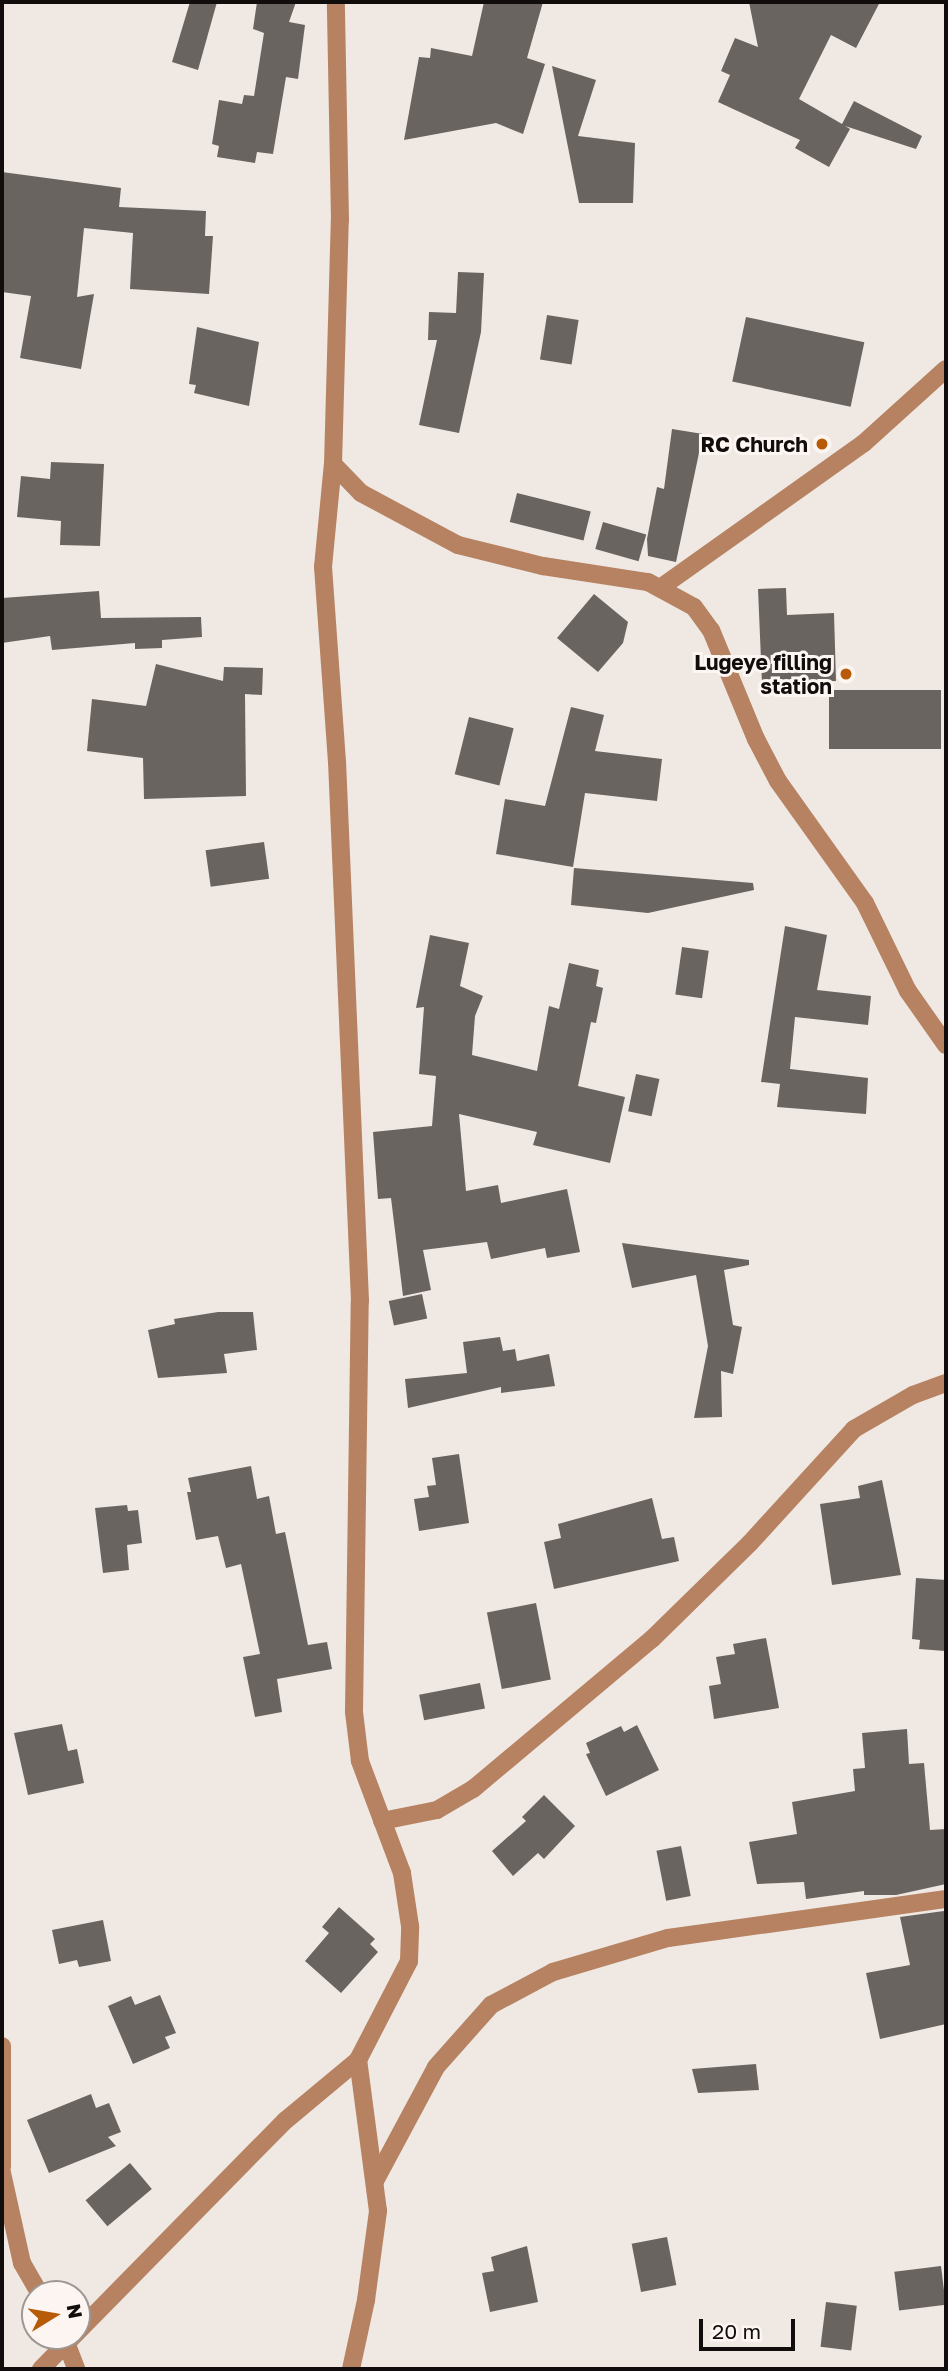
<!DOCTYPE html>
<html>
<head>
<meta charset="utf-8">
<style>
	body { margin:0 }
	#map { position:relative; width:948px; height:2371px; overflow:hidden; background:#efe8e3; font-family:"Golos Text",sans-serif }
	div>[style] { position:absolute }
	.building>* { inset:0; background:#6a6460; transform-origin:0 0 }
	.minor>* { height:18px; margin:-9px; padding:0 9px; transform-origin:9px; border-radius:9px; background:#b68261 }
	.dots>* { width:19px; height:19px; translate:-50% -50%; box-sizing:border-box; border:4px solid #fcf5f1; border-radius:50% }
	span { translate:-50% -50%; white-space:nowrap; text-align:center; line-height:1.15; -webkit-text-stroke:6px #fcf5f1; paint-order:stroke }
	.poi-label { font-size:21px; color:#100d0c; font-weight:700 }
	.right { translate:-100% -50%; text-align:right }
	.frame { position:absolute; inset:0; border:4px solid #100d0c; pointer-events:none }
	.north { position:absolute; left:21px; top:2280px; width:70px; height:70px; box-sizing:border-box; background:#fcf5f1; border:2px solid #9e9895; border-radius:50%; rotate:79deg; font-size:19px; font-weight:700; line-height:28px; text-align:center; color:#100d0c }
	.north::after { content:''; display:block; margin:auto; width:24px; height:32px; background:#b85b08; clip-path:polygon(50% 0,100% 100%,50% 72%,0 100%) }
	.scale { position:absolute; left:699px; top:2319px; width:96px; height:32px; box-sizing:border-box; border:4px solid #100d0c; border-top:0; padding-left:9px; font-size:21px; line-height:24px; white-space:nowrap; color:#100d0c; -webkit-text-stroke:5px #fcf5f1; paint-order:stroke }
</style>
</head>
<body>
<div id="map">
	<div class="building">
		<i style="clip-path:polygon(190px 2px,217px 2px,198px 70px,172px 62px)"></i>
		<i style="clip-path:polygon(257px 2px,296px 2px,289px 22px,305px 25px,298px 79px,286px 77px,273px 154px,257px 152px,255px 163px,217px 157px,219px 146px,212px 144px,219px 100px,242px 104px,244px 95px,254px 96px,264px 33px,253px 29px)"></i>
		<i style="clip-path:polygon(484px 2px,543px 2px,527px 58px,545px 64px,523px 134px,496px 123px,404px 140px,419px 57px,430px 58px,431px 48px,472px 56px)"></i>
		<i style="clip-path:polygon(749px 2px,880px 2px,856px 48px,831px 35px,799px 99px,842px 124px,854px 101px,922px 136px,916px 149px,845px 126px,850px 129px,829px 167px,795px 148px,800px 140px,718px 102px,730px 75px,721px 71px,735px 38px,758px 47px)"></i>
		<i style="clip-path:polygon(552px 66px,596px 80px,578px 136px,635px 143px,633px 203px,579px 203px)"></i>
		<i style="clip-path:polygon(2px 172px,121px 188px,119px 207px,206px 211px,205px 236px,213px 236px,209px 294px,130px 289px,133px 233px,84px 228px,77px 297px,94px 294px,81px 369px,20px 358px,31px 296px,2px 292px)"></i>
		<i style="clip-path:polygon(458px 272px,484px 273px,481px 332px,459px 433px,419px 425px,437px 340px,428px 340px,429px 312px,456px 313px)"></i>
		<i style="left:547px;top:315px;width:32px;height:45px;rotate:9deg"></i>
		<i style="left:746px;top:317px;width:121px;height:66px;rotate:12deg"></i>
		<i style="clip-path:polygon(197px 327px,259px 342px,249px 406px,194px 393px,196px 385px,189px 384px)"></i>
		<i style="clip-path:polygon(672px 429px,703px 434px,676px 562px,648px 556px,647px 539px,657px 487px,664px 489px)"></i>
		<i style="clip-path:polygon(51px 462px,104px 464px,100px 546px,60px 545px,61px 521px,17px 517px,21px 476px,50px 479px)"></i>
		<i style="left:517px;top:493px;width:76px;height:30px;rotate:14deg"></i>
		<i style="left:603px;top:522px;width:45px;height:28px;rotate:16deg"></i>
		<i style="clip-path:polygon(786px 588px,787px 615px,834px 613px,836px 681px,762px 684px,758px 589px)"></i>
		<i style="clip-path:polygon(99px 591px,101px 618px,201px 617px,202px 637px,162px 640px,162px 648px,135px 649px,135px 643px,52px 650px,50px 636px,2px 643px,2px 598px)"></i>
		<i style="clip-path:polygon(594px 594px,628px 622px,623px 643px,598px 672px,557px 638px)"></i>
		<i style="clip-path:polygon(156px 664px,223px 681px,224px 667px,263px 668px,262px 695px,245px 694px,246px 796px,144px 799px,143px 758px,87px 751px,92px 699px,146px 706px)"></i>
		<i style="left:829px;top:690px;width:112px;height:59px"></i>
		<i style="clip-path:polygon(571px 707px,604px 715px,595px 751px,662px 759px,657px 801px,585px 793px,573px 867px,496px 854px,505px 799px,545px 806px)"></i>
		<i style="left:469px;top:717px;width:46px;height:59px;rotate:14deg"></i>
		<i style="left:264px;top:842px;width:37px;height:59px;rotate:82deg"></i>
		<i style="clip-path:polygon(574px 868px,753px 883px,754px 890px,648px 913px,571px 905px)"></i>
		<i style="clip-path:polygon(785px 926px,827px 935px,817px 990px,871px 996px,868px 1025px,795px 1017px,790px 1069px,868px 1078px,866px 1114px,777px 1107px,780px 1084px,761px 1082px)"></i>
		<i style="clip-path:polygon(430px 935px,469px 943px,460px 986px,483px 996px,475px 1016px,472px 1055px,537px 1071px,549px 1006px,559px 1009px,569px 963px,599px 970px,596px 986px,603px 988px,596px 1023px,591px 1022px,578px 1086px,625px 1097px,610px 1163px,533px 1145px,537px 1132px,459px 1114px,466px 1191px,498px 1185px,501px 1203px,567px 1189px,580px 1252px,547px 1258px,545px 1248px,491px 1259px,487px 1242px,423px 1250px,431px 1290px,403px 1296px,391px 1198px,378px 1199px,373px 1132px,432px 1126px,436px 1076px,419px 1074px,424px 1007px,416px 1008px)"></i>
		<i style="left:682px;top:947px;width:27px;height:48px;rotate:8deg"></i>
		<i style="left:636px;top:1074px;width:24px;height:38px;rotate:12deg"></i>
		<i style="clip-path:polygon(622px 1243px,749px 1260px,749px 1265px,724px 1270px,733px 1325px,742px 1327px,733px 1374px,721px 1371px,722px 1417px,694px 1418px,708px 1346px,696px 1275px,632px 1288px)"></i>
		<i style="left:422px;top:1294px;width:25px;height:34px;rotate:78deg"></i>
		<i style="clip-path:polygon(218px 1312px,253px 1312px,257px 1350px,224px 1354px,227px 1373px,158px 1378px,148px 1330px,175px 1324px,174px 1319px)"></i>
		<i style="clip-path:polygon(500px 1337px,503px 1351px,515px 1349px,517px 1361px,549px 1354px,555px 1386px,501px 1393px,501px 1387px,408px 1408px,405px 1379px,467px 1373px,463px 1342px)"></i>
		<i style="clip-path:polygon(459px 1454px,469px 1523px,419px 1531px,414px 1499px,429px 1497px,427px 1486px,436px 1485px,432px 1458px)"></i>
		<i style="clip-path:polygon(251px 1466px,257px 1499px,269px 1496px,276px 1534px,285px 1532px,308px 1645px,327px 1642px,332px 1669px,277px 1679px,282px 1712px,255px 1717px,243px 1657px,260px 1654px,241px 1564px,226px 1568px,218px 1536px,196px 1540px,187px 1492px,191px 1492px,188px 1478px)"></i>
		<i style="clip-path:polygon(882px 1480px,901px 1575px,832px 1585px,820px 1504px,860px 1498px,858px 1486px)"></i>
		<i style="clip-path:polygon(652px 1498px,662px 1539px,674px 1537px,679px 1561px,554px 1589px,544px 1542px,561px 1538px,558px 1524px)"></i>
		<i style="clip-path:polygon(127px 1505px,128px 1511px,138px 1510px,142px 1543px,127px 1545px,129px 1570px,103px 1573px,95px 1508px)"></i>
		<i style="clip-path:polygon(916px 1578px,946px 1580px,945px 1651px,919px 1649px,920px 1640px,912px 1639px)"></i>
		<i style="left:536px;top:1603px;width:78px;height:50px;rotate:79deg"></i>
		<i style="clip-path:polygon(766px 1638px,779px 1708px,714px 1719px,709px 1686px,721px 1684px,716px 1657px,735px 1654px,733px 1644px)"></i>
		<i style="left:480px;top:1683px;width:26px;height:62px;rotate:79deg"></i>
		<i style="clip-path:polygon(62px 1724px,68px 1751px,77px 1749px,84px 1783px,28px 1795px,14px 1733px)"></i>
		<i style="clip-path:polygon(637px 1725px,659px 1770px,606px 1796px,586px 1754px,590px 1753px,586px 1743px,621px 1726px,624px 1732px)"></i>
		<i style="clip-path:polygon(907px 1729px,909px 1764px,924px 1763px,930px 1830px,946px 1829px,946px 1884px,896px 1895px,864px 1895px,864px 1891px,806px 1899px,804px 1882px,757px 1884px,749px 1842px,797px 1834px,792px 1802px,855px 1791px,853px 1769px,865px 1768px,862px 1733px)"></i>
		<i style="clip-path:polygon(544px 1795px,575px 1826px,544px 1859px,538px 1853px,513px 1876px,492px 1851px,526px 1821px,522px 1817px)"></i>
		<i style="left:681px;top:1846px;width:51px;height:25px;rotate:79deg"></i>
		<i style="clip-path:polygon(339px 1907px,375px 1939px,370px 1944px,378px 1952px,341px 1993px,305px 1961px,329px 1933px,322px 1927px)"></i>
		<i style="clip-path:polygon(944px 1911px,946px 2024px,880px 2039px,866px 1973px,910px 1965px,900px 1917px)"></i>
		<i style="clip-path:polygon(103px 1920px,111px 1961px,79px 1967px,77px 1960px,59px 1964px,52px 1930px)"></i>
		<i style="clip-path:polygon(160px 1995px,176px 2033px,165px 2037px,170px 2048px,133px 2064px,108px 2006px,131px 1996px,135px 2005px)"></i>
		<i style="clip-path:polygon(756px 2064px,759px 2090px,698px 2093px,692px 2069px)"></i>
		<i style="clip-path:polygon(91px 2094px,96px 2108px,109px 2103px,121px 2132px,108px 2137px,116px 2146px,49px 2173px,27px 2120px)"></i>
		<i style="left:130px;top:2163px;width:34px;height:58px;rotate:50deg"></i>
		<i style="left:667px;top:2237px;width:49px;height:36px;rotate:79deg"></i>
		<i style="clip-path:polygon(527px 2246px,538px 2302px,490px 2312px,482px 2273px,494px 2271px,491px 2257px)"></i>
		<i style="left:941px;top:2266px;width:39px;height:47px;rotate:83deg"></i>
		<i style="left:826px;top:2302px;width:31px;height:45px;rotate:7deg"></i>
	</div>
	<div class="minor">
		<i style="left:333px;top:464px;width:40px;rotate:46deg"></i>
		<i style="left:361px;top:493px;width:110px;rotate:28.2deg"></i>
		<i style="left:458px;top:545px;width:88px;rotate:13.9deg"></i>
		<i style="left:543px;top:566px;width:106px;rotate:8.7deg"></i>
		<i style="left:648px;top:582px;width:52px;rotate:28.5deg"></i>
		<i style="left:694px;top:607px;width:29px;rotate:54deg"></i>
		<i style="left:711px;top:630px;width:118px;rotate:67.6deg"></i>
		<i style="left:756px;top:739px;width:47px;rotate:62.4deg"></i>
		<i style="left:778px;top:781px;width:150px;rotate:54.5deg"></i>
		<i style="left:865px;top:903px;width:98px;rotate:64deg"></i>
		<i style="left:908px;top:991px;width:66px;rotate:54.9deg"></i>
		<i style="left:660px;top:588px;width:250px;rotate:-35.4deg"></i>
		<i style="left:864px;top:443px;width:110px;rotate:-42.1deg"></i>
		<i style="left:382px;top:1821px;width:56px;rotate:-11.3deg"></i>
		<i style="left:437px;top:1810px;width:42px;rotate:-30.3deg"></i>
		<i style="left:473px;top:1789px;width:234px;rotate:-40deg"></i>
		<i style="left:652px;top:1639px;width:137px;rotate:-44.4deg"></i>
		<i style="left:750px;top:1543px;width:154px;rotate:-47.6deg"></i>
		<i style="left:854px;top:1429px;width:68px;rotate:-30deg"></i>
		<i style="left:913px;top:1395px;width:35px;rotate:-20deg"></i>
		<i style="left:2px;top:2046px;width:121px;rotate:90deg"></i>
		<i style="left:2px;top:2173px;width:92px;rotate:77.5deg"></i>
		<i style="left:22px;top:2263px;width:36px;rotate:60deg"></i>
		<i style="left:375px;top:2181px;width:129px;rotate:-61.8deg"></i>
		<i style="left:436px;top:2067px;width:83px;rotate:-48.4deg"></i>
		<i style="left:491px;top:2005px;width:70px;rotate:-28deg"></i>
		<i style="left:553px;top:1972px;width:120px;rotate:-16.5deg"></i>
		<i style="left:668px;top:1938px;width:281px;rotate:-8deg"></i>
		<i style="left:64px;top:2337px;width:34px;rotate:69deg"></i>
		<i style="left:41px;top:2369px;width:349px;rotate:-45.5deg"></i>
		<i style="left:286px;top:2120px;width:94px;rotate:-39.8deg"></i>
		<i style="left:358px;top:2060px;width:111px;rotate:-62.7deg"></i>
		<i style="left:409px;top:1961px;width:35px;rotate:-88deg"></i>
		<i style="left:410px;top:1926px;width:54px;rotate:-98.6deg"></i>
		<i style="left:402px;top:1873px;width:120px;rotate:-110.6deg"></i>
		<i style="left:360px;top:1761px;width:49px;rotate:-97deg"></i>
		<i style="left:354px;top:1712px;width:411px;rotate:-89.2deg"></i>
		<i style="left:360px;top:1301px;width:539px;rotate:-92.44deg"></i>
		<i style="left:337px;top:762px;width:196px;rotate:-94.1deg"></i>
		<i style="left:323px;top:567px;width:103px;rotate:-84.5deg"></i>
		<i style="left:333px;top:464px;width:244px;rotate:-88.4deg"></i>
		<i style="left:340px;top:220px;width:218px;rotate:-91.1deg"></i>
		<i style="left:351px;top:2369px;width:71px;rotate:-77.7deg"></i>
		<i style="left:366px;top:2300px;width:90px;rotate:-82.3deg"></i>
		<i style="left:378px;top:2211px;width:152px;rotate:-97.5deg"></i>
	</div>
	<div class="dots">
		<i style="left:822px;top:444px;background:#b85b08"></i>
		<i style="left:846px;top:674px;background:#b85b08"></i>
	</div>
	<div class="poi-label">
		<span class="right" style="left:808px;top:444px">RC Church</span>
		<span class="right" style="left:832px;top:674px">Lugeye filling<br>station</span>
	</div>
	<div class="frame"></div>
	<div class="north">N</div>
	<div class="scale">20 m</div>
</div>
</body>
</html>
